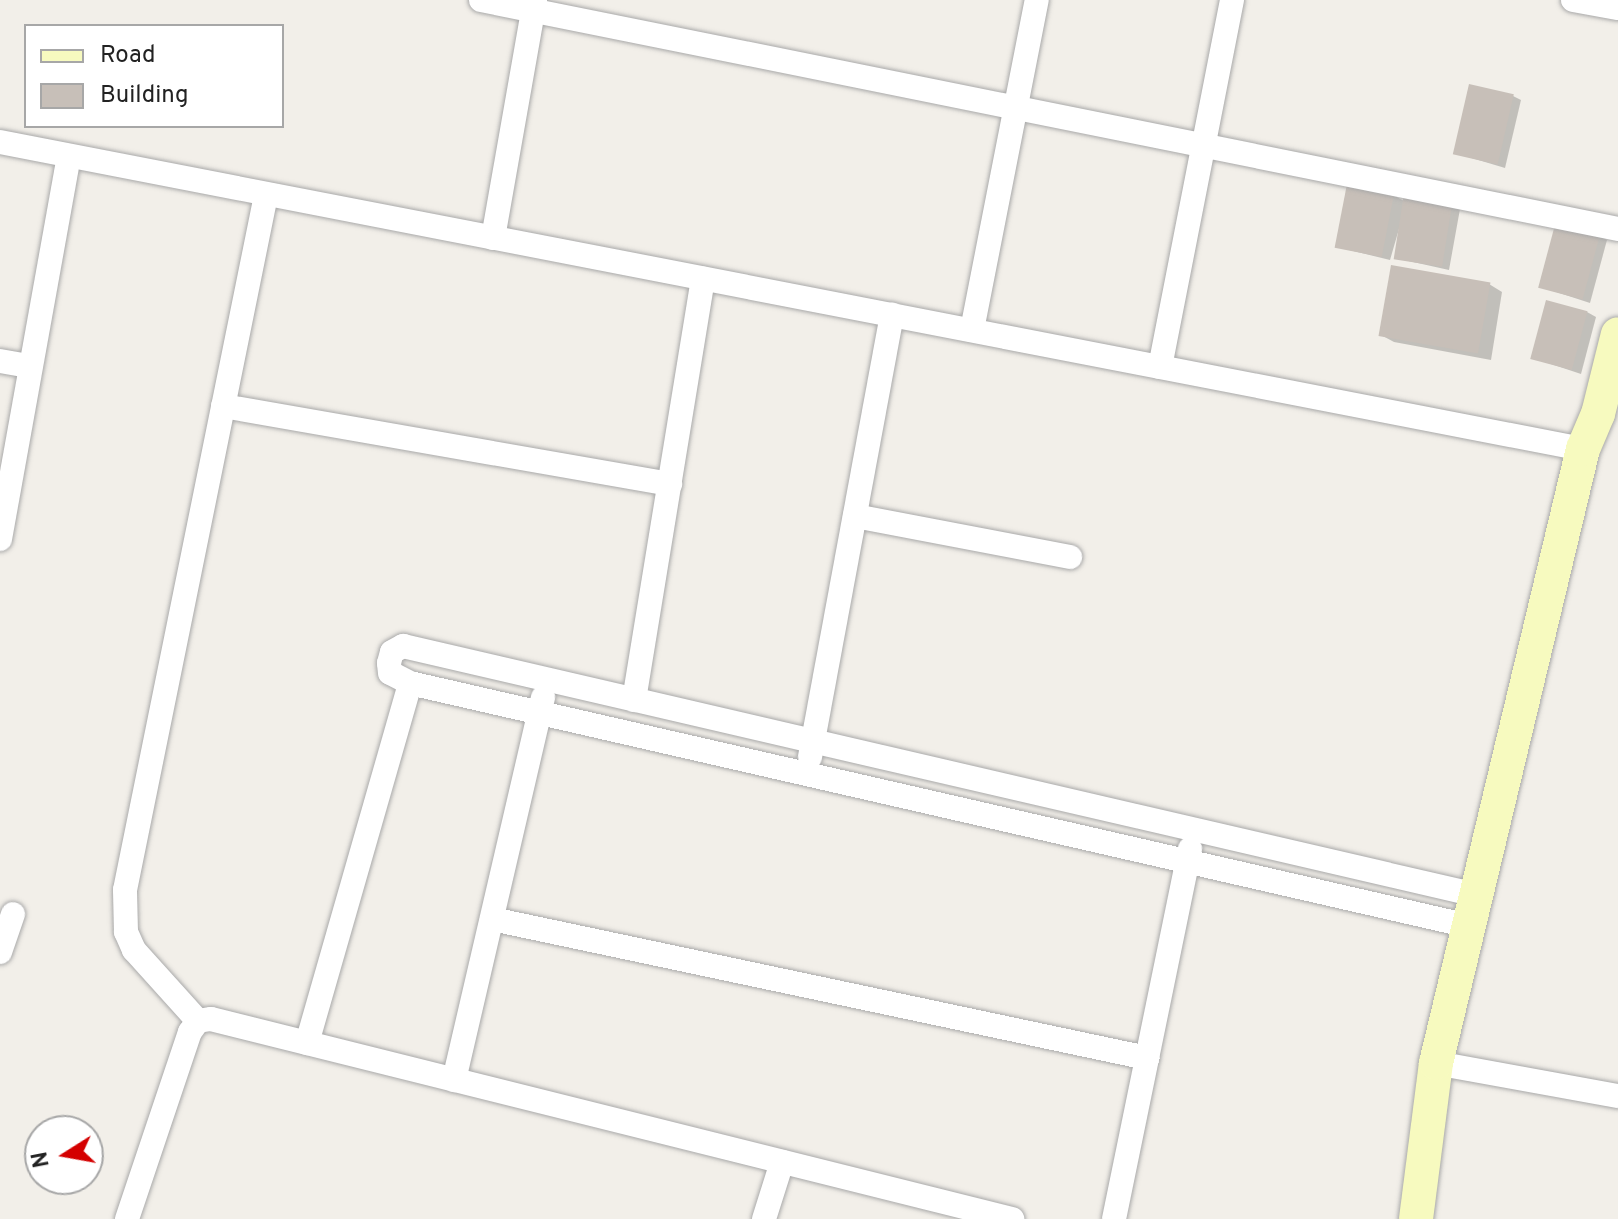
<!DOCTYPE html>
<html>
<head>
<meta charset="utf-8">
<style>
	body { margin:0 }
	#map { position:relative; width:1618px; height:1219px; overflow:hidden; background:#f2efe9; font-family:Overpass,sans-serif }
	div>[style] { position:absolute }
	.shadow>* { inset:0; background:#0003 }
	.building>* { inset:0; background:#c7bfb8; transform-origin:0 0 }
	.roads { filter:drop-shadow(0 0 2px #a9a9a9) drop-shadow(0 0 2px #a9a9a9) }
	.minor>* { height:24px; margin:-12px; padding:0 12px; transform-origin:12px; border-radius:12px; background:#fff }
	.secondary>* { height:34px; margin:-17px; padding:0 17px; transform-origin:17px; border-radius:17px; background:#f7fabf }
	span { translate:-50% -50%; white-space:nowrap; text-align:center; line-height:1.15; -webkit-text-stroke:6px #fff; paint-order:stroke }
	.legend { position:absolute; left:24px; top:24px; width:260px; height:104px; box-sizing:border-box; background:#fff; border:2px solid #a7a7a7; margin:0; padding:10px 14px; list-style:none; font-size:24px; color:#222 }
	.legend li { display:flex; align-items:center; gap:16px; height:40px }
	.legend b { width:40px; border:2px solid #a7a7a7 }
	.north { position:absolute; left:24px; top:1115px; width:80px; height:80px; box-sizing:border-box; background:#fff; border:2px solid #a7a7a7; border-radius:50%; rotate:259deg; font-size:22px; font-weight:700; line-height:32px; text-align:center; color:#222 }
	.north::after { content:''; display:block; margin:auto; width:28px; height:36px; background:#d40000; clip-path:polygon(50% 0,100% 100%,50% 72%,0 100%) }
</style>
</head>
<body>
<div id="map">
	<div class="shadow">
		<i style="clip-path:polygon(1513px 96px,1521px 100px,1505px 168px,1455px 153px)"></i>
		<i style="clip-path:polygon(1393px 195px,1404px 201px,1460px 209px,1449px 270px,1395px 258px,1401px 222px,1390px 260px,1337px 247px)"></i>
		<i style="clip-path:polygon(1599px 235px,1607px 240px,1590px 303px,1541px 287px)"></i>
		<i style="clip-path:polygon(1489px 284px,1502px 292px,1491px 360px,1394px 342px,1381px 335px)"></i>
		<i style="clip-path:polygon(1587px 312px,1596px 317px,1581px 374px,1533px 358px)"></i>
	</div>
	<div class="building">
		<i style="left:1469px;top:84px;width:46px;height:72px;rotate:13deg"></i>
		<i style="left:1347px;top:184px;width:48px;height:65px;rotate:11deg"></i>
		<i style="left:1404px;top:194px;width:49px;height:66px;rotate:9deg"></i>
		<i style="left:1556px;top:221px;width:46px;height:69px;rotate:15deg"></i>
		<i style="left:1391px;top:265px;width:101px;height:72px;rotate:10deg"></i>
		<i style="left:1546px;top:300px;width:43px;height:61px;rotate:15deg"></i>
	</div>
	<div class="roads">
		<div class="minor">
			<i style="left:481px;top:0;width:1160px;rotate:11.39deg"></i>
			<i style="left:1573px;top:0;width:46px;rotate:10.1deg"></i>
			<i style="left:0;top:142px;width:1612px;rotate:10.98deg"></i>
			<i style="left:493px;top:238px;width:242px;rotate:-80deg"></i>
			<i style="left:972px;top:330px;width:336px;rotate:-78.9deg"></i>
			<i style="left:0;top:361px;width:29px;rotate:10deg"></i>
			<i style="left:1160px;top:367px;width:374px;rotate:-78.9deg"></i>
			<i style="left:223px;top:406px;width:454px;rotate:9.9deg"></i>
			<i style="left:855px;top:516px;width:219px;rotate:10.8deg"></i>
			<i style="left:0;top:539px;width:389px;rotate:-79.8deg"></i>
			<i style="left:634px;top:700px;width:427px;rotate:-80.7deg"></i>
			<i style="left:810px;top:757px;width:450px;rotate:-79.5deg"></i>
			<i style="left:492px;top:919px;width:670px;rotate:11.98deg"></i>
			<i style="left:1469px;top:926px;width:1087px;rotate:-167.08deg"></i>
			<i style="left:410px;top:683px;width:22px;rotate:-153deg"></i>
			<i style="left:390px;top:673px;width:10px;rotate:-96deg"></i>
			<i style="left:389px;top:663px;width:11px;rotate:-75deg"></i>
			<i style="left:392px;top:652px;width:13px;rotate:-29deg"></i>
			<i style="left:403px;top:646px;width:1102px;rotate:13.06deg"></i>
			<i style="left:0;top:952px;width:40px;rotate:-71.1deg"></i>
			<i style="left:198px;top:1021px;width:96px;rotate:-132deg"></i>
			<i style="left:134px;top:950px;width:20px;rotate:-114deg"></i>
			<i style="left:126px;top:932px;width:42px;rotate:-91.4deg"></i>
			<i style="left:125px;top:890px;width:709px;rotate:-78.53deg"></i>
			<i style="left:307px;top:1043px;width:374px;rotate:-74deg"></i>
			<i style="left:1436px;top:1063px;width:185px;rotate:10.3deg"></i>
			<i style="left:454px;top:1080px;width:393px;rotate:-76.9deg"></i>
			<i style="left:127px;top:1219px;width:197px;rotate:-71.4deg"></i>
			<i style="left:190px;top:1032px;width:14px;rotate:-54deg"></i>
			<i style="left:198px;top:1021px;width:13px;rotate:-9deg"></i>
			<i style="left:211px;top:1019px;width:826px;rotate:14.02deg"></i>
			<i style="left:764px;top:1219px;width:60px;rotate:-72.5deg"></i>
			<i style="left:1114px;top:1219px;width:378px;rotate:-78.4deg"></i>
		</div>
		<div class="secondary">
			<i style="left:1416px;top:1219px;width:157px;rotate:-82.7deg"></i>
			<i style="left:1436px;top:1063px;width:631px;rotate:-76.54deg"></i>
			<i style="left:1583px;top:449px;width:38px;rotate:-67deg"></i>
			<i style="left:1598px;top:414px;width:82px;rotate:-76deg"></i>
		</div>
	</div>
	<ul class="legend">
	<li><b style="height:10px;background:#f7fabf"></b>Road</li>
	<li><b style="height:22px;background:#c7bfb8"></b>Building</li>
	</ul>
	<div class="north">N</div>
</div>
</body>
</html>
